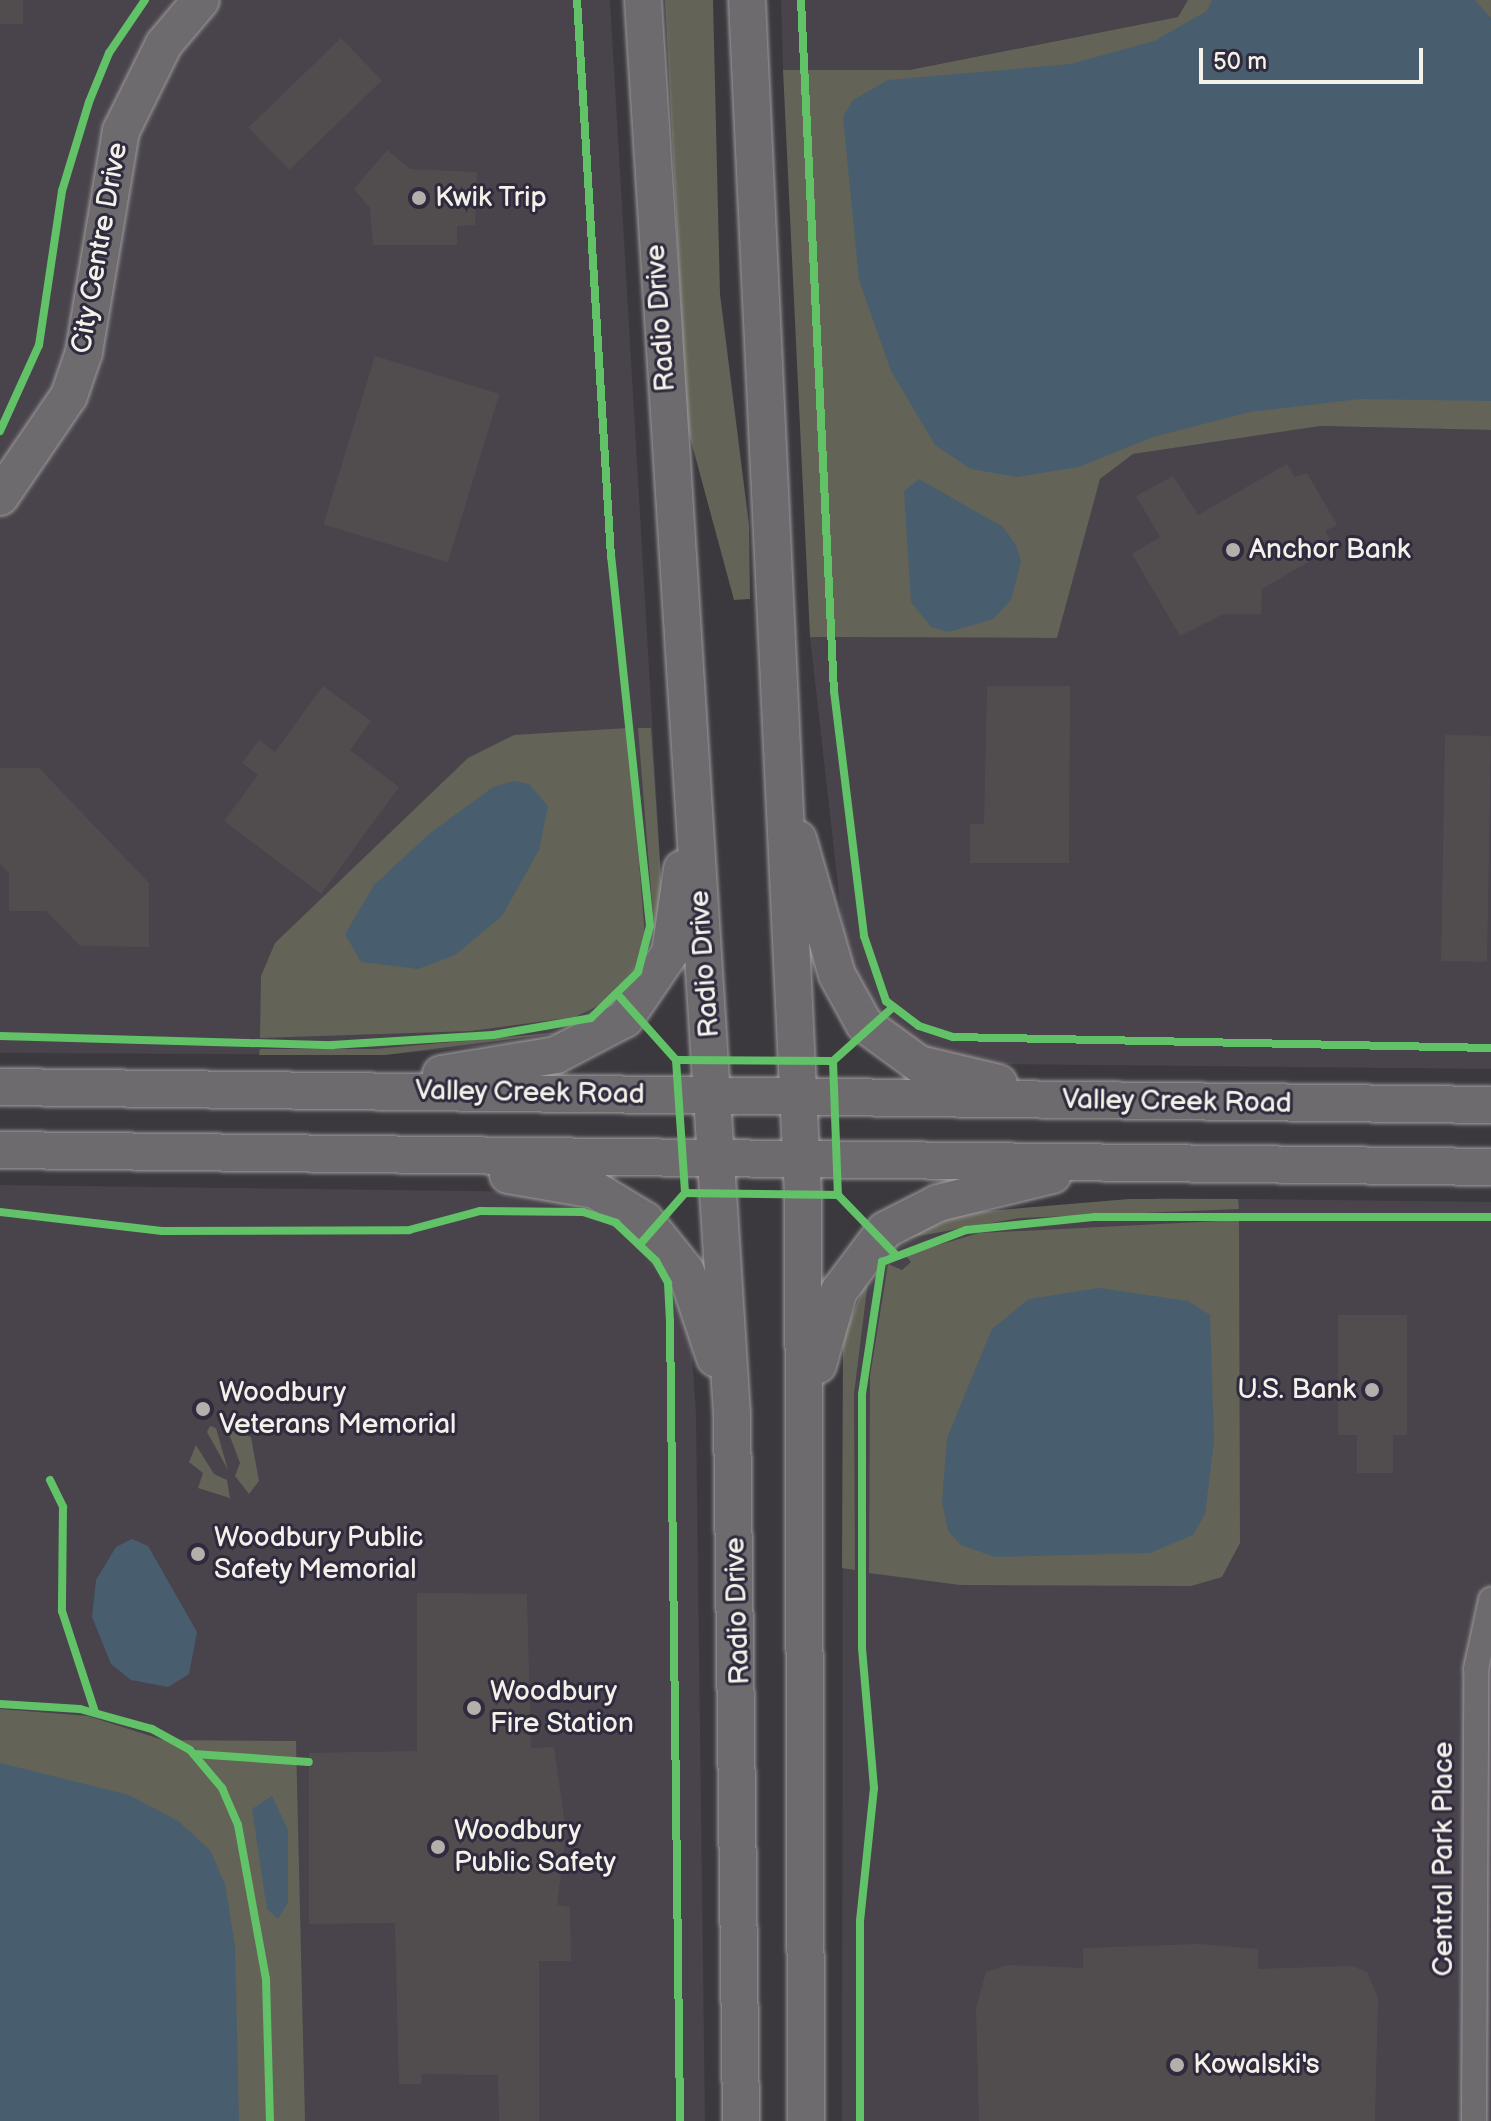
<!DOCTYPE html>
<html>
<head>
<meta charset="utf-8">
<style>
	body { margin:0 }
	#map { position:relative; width:1491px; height:2121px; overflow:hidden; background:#3b383e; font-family:"Balsamiq Sans",sans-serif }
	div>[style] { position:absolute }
	.built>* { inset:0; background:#49434b }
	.green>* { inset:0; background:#636357 }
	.water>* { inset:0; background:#485e6e }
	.building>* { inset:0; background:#514d4f; transform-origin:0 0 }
	.roads { filter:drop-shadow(0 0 2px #9f9d9e) drop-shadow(0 0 2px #9f9d9e) }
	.street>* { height:24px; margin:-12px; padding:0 12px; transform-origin:12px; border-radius:12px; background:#6d6b6d }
	.secondary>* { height:36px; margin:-18px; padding:0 18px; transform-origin:18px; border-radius:18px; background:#6d6b6d }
	.cycleway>* { height:8px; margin:-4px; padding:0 4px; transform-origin:4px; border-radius:4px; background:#61c268 }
	.dots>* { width:22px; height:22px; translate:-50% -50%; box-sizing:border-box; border:4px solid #2f2a3d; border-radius:50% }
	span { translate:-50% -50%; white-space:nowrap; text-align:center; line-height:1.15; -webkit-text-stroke:6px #2f2a3d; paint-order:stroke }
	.poi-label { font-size:28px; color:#f4f1e8 }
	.left { translate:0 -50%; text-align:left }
	.right { translate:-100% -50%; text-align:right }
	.street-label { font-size:28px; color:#f4f1e8 }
	.scale { position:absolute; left:1199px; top:48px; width:224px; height:36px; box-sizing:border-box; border:4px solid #f4f1e8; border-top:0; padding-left:10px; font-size:24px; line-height:28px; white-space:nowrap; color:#f4f1e8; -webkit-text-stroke:6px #2f2a3d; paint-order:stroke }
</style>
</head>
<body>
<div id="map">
	<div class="built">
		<i style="clip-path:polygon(0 0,610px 0,663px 907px,658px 944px,614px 1010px,541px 1041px,385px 1055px,0 1053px)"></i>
		<i style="clip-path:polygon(781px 0,1188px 0,1178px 17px,908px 70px,783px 70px)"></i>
		<i style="clip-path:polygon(1321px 426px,1491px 430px,1491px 1069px,988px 1064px,910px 1044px,864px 999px,844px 939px,810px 637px,1057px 638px,1100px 478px,1133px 454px)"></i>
		<i style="clip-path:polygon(0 1185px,550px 1192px,619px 1218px,668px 1268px,691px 1337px,696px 1414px,705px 2121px,299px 2121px,0 1739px)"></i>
		<i style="clip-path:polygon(1159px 1198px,1491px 1202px,1491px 2121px,842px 2121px,843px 1352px,869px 1268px,911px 1231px)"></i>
	</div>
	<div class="green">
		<i style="clip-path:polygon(665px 0,713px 0,720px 294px,749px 525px,750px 599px,734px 600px,687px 426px)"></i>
		<i style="clip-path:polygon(1188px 0,1491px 0,1491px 430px,1321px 426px,1133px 454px,1100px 479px,1057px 638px,810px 637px,783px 70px,909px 70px,1178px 17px)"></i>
		<i style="clip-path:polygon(628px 728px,645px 936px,634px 969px,604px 1003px,575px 1017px,471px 1031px,260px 1038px,261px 976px,275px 943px,468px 758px,514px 735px)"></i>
		<i style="clip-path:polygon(638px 728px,651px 728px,663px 907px,655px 942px)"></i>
		<i style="clip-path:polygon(575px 1031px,385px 1055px,259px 1055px,260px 1049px,375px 1049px)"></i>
		<i style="clip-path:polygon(1129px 1199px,1238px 1199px,1239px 1209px,1019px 1218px,896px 1240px,964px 1213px)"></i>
		<i style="clip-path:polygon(1239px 1220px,1240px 1543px,1222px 1577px,1191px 1586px,960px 1585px,869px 1573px,870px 1376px,888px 1264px,902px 1270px,911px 1262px,905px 1255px,979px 1233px)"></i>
		<i style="clip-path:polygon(869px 1273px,854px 1394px,855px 1570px,842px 1568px,843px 1338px)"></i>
		<i style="clip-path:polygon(210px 1426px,216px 1428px,228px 1470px,207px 1432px)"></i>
		<i style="clip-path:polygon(234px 1430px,251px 1437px,259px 1481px,249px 1494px,235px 1476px,240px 1463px,229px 1434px)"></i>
		<i style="clip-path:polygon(196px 1445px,214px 1474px,227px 1480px,230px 1498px,198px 1488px,203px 1473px,189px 1462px)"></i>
		<i style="clip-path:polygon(0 1709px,88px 1716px,163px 1740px,296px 1741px,305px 2121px,0 2121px)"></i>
	</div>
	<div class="water">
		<i style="clip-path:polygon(1212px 0,1475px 0,1491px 18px,1491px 401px,1360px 399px,1250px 412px,1153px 437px,1079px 467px,1017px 477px,971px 469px,935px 445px,891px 371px,859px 280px,843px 117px,853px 100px,888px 80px,1071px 64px,1154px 41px,1207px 11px)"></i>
		<i style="clip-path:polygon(919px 479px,1003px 527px,1016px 545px,1021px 562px,1011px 600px,993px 619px,949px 632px,931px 627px,911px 602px,904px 491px)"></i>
		<i style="clip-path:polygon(514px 781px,529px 784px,548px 806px,539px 850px,502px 916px,455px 955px,418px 969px,361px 962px,345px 934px,374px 885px,429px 834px,493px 787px)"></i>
		<i style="clip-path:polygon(1099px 1288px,1188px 1301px,1210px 1315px,1214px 1441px,1205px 1514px,1193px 1535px,1150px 1553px,995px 1557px,961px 1545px,948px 1531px,942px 1502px,947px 1438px,992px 1329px,1029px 1299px)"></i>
		<i style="clip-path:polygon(132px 1539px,148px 1546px,197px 1632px,189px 1674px,168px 1687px,131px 1680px,111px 1664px,92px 1617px,96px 1580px,116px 1547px)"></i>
		<i style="clip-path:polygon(0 1763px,129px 1795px,178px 1821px,210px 1850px,225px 1884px,235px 1946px,239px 2121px,0 2121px)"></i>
		<i style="clip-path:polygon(272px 1796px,288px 1830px,288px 1902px,278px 1919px,267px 1909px,252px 1809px)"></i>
	</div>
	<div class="building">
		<i style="left:0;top:0;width:23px;height:24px"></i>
		<i style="left:341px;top:38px;width:59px;height:129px;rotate:46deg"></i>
		<i style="clip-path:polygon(387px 150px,410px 169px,477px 172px,475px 225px,457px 226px,457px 245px,373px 245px,370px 208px,354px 189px)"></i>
		<i style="left:375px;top:356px;width:130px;height:176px;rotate:17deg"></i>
		<i style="clip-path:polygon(1287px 464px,1295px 477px,1307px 473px,1337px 525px,1325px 531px,1334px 547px,1262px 589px,1261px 614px,1223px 614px,1180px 636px,1132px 554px,1160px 537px,1136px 496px,1173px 476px,1198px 515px)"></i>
		<i style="clip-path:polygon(323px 686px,371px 721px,350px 750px,399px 787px,321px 894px,224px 821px,258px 775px,242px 763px,259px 740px,275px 752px)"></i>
		<i style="clip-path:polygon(987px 686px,1070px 686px,1069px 863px,970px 863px,970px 824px,984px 824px)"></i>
		<i style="left:1445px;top:735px;width:46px;height:226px;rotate:1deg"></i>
		<i style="clip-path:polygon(0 768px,39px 768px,149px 883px,149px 947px,80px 946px,46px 911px,9px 911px,9px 873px,0 864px)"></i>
		<i style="clip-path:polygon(1338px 1315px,1407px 1315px,1407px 1435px,1393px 1435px,1393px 1473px,1357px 1473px,1357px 1435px,1338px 1435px)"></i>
		<i style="clip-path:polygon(417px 1593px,527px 1594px,531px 1748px,554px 1747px,566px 1832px,557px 1905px,570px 1907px,571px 1961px,539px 1961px,539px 2121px,499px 2121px,498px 2075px,422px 2074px,421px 2084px,399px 2084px,395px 1923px,309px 1924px,309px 1753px,417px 1751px)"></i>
		<i style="clip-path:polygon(1200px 1944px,1258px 1949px,1258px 1969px,1352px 1966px,1367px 1972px,1378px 1998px,1375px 2121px,979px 2121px,976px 2008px,986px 1972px,1008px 1965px,1083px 1968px,1083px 1948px)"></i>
	</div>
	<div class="roads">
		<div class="street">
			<i style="left:1474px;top:2121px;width:452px;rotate:-89.7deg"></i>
			<i style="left:1476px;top:1669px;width:71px;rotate:-77.7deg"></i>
		</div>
		<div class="secondary">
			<i style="left:643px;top:0;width:1417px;rotate:86.4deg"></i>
			<i style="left:732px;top:1414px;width:707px;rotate:89.27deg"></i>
			<i style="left:747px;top:0;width:1196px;rotate:87.32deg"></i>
			<i style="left:803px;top:1195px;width:926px;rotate:89.81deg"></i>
			<i style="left:0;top:497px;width:122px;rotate:-55.7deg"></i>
			<i style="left:69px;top:396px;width:46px;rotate:-71.2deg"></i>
			<i style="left:84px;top:352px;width:224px;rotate:-80.5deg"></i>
			<i style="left:121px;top:131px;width:97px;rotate:-63.7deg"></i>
			<i style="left:164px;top:44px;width:57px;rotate:-49.9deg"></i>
			<i style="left:798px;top:839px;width:141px;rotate:74deg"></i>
			<i style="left:837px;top:975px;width:56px;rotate:61.1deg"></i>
			<i style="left:864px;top:1024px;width:68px;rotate:36deg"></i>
			<i style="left:919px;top:1064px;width:82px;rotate:13.4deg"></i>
			<i style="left:441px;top:1074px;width:117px;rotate:-9.4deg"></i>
			<i style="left:556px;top:1055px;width:78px;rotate:-27.6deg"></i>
			<i style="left:625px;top:1019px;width:80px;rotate:-55.7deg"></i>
			<i style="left:670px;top:953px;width:85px;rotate:-81.9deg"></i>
			<i style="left:0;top:1087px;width:1491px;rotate:0.69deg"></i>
			<i style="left:0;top:1150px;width:1491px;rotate:0.65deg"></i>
			<i style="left:508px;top:1175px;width:88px;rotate:9.8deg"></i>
			<i style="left:595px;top:1190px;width:58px;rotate:31deg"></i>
			<i style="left:645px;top:1220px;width:65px;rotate:51.2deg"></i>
			<i style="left:686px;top:1271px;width:92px;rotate:71.6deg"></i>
			<i style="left:818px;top:1365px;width:77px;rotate:-74.2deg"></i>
			<i style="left:839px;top:1291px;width:76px;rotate:-53deg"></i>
			<i style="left:885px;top:1230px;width:59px;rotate:-27deg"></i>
			<i style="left:938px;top:1203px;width:118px;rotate:-13.7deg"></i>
		</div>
	</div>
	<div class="cycleway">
		<i style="left:801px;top:0;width:692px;rotate:87.27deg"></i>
		<i style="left:834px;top:691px;width:247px;rotate:83deg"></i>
		<i style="left:864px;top:936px;width:69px;rotate:71.3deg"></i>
		<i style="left:886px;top:1001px;width:41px;rotate:37.1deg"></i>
		<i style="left:919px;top:1026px;width:36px;rotate:18deg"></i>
		<i style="left:953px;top:1037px;width:538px;rotate:1.17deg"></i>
		<i style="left:0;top:431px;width:94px;rotate:-65.6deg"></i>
		<i style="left:39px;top:345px;width:156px;rotate:-81.5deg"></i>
		<i style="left:62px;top:191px;width:93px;rotate:-73.1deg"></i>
		<i style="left:89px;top:102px;width:53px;rotate:-67.8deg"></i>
		<i style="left:109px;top:53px;width:64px;rotate:-55.8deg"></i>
		<i style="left:619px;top:996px;width:86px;rotate:48.3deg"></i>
		<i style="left:676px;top:1060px;width:133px;rotate:86.1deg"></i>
		<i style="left:685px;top:1193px;width:67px;rotate:131.3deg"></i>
		<i style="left:0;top:1036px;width:332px;rotate:1.6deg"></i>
		<i style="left:332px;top:1045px;width:161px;rotate:-3.6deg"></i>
		<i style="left:493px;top:1035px;width:99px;rotate:-9.8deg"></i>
		<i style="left:591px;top:1018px;width:66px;rotate:-44.4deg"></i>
		<i style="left:638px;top:972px;width:48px;rotate:-75.4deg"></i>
		<i style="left:650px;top:926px;width:371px;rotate:-96deg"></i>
		<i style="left:611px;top:557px;width:558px;rotate:-93.49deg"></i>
		<i style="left:676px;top:1060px;width:157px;rotate:0.4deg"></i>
		<i style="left:833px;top:1061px;width:79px;rotate:-41.9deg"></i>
		<i style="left:833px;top:1061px;width:134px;rotate:87.9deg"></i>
		<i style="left:838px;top:1195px;width:81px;rotate:46deg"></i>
		<i style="left:685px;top:1193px;width:153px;rotate:0.7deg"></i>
		<i style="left:0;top:1212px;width:163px;rotate:6.7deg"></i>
		<i style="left:162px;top:1231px;width:247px;rotate:-0.2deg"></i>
		<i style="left:409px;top:1230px;width:73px;rotate:-15deg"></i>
		<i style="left:480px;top:1211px;width:103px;rotate:0.6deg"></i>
		<i style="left:583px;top:1212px;width:35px;rotate:18deg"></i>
		<i style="left:616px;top:1223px;width:55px;rotate:43.5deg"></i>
		<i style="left:656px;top:1261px;width:25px;rotate:61deg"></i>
		<i style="left:668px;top:1283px;width:38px;rotate:87deg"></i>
		<i style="left:670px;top:1321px;width:800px;rotate:89.28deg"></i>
		<i style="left:50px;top:1480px;width:30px;rotate:64deg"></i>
		<i style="left:63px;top:1507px;width:104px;rotate:90.6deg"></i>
		<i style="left:62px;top:1611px;width:106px;rotate:71.9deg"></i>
		<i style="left:0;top:1704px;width:80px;rotate:3.6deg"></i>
		<i style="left:80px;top:1709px;width:75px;rotate:15.5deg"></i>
		<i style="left:152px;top:1729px;width:43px;rotate:28.9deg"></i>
		<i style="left:190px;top:1750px;width:50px;rotate:49.9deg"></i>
		<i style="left:222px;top:1788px;width:40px;rotate:66.6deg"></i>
		<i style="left:238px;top:1825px;width:157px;rotate:79.7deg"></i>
		<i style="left:266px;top:1979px;width:142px;rotate:88.4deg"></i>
		<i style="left:194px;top:1754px;width:115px;rotate:4deg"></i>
		<i style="left:860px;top:2121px;width:200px;rotate:-90deg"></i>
		<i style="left:860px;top:1921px;width:134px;rotate:-84deg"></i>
		<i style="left:874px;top:1788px;width:141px;rotate:-94.9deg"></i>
		<i style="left:862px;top:1648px;width:254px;rotate:-90deg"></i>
		<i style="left:862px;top:1394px;width:134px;rotate:-81.4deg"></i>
		<i style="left:882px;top:1262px;width:90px;rotate:-20.9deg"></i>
		<i style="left:966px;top:1230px;width:130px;rotate:-5.8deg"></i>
		<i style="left:1095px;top:1217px;width:396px"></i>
	</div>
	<div class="dots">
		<i style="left:419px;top:198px;background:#b3b0ac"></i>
		<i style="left:1233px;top:550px;background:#b3b0ac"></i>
		<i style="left:1372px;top:1390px;background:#b3b0ac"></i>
		<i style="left:203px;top:1409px;background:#b3b0ac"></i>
		<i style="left:198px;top:1554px;background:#b3b0ac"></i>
		<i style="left:474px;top:1708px;background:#b3b0ac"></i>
		<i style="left:438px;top:1847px;background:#b3b0ac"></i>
		<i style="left:1177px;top:2065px;background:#b3b0ac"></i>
	</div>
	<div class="poi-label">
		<span class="left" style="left:435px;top:198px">Kwik Trip</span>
		<span class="left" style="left:1249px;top:550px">Anchor Bank</span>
		<span class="right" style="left:1356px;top:1390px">U.S. Bank</span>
		<span class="left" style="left:219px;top:1409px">Woodbury<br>Veterans Memorial</span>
		<span class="left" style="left:214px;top:1554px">Woodbury Public<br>Safety Memorial</span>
		<span class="left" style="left:490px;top:1708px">Woodbury<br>Fire Station</span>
		<span class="left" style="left:454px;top:1847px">Woodbury<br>Public Safety</span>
		<span class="left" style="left:1193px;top:2065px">Kowalski's</span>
	</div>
	<div class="street-label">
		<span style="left:100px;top:248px;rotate:-80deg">City Centre Drive</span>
		<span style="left:661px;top:318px;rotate:-94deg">Radio Drive</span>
		<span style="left:705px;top:964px;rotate:-94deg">Radio Drive</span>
		<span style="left:530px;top:1093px;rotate:1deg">Valley Creek Road</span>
		<span style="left:1177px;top:1102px;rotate:1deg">Valley Creek Road</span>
		<span style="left:738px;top:1611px;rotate:-92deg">Radio Drive</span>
		<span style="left:1444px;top:1859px;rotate:-90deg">Central Park Place</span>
	</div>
	<div class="scale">50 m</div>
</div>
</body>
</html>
